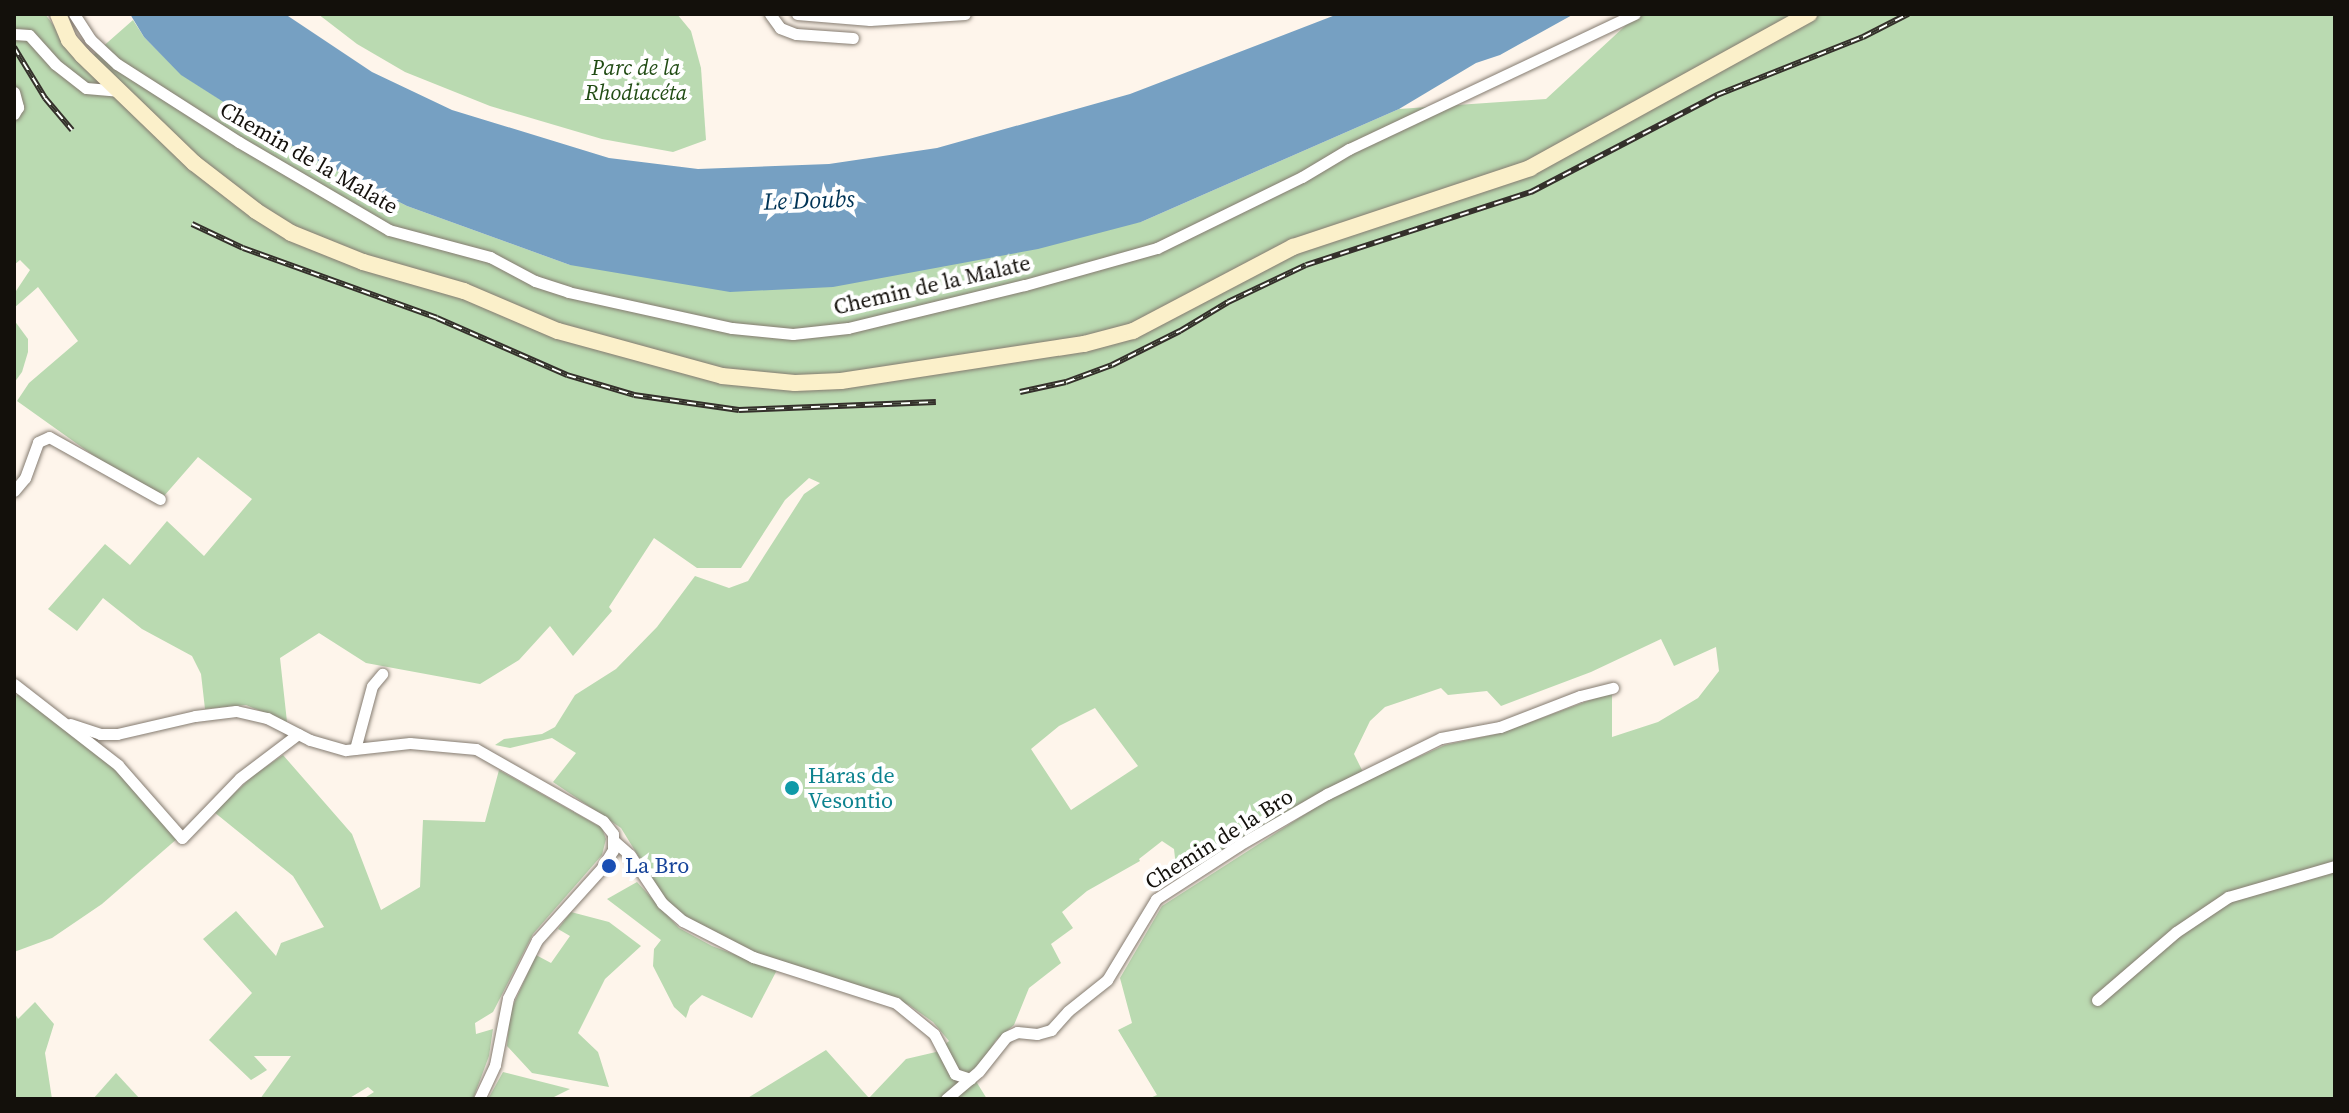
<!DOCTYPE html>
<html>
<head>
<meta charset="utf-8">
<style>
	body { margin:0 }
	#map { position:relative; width:2349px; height:1113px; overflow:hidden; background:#fef5eb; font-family:"Source Serif 4",serif }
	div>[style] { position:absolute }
	.green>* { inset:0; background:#badab1 }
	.water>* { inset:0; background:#76a0c2 }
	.roads { filter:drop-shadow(0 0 2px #847b70) drop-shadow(0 0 2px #847b70) }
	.street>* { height:11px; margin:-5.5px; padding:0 5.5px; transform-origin:5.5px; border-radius:5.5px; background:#fff }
	.secondary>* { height:16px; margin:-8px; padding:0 8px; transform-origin:8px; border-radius:8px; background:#fbf0ca }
	.rail>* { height:6px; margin-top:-3px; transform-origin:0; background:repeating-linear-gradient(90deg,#fff 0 9px,#34302b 0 18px); box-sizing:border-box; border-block:2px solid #34302b }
	.dots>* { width:22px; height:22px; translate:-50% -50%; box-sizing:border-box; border:4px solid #fff; border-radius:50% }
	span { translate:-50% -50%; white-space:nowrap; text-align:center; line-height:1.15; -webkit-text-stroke:8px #fff; paint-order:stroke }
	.park-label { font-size:22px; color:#214c14; font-style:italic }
	.street-label { font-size:22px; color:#13100b }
	.culture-label { font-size:22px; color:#0d838f }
	.left { translate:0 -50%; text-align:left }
	.transit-label { font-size:22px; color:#164399 }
	.water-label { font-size:24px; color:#003456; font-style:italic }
	.frame { position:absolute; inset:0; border:16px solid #13100b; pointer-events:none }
</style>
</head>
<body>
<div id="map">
	<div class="green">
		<i style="clip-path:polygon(evenodd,14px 14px,45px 14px,83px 64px,133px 20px,144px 37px,182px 75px,308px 156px,407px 206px,570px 265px,1141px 222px,1399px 109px,1546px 99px,1638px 14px,2335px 14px,2335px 1099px,1148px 1099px,1157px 1095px,1118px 1030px,1132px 1023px,1120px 978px,1162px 906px,1338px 793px,1445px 745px,1501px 733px,1612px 692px,1612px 737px,1658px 722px,1698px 698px,1719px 671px,1716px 647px,1674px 666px,1661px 639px,1591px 672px,1501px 706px,1487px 691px,1448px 695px,1441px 688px,1385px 707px,1370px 721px,1354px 754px,1363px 772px,1191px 873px,1176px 867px,1174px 849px,1162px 841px,1139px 859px,1140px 861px,1087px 891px,1062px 912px,1073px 928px,1051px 944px,1061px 963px,1029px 988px,1014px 1025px,996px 1040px,974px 1078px,987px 1099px,746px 1099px,826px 1050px,869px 1098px,906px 1059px,936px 1052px,949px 1041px,933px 1022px,909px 1005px,748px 950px,686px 917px,664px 898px,621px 828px,553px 782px,576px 753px,552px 738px,510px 748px,495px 745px,504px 739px,542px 734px,555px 727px,575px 695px,616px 669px,657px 627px,695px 576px,729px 588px,748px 581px,804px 494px,820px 483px,809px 478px,785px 500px,741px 568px,697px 568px,654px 538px,609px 607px,612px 611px,573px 656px,550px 626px,519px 660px,480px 684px,366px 663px,319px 633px,280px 658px,287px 722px,246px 705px,205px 709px,201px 674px,192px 656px,142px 629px,103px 598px,77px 631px,48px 609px,105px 544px,130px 565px,167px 521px,204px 556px,252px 499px,198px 457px,164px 496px,118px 473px,17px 401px,29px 383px,78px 341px,38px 287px,14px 308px,14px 294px,30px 270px,20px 260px,14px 265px,14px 14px,1095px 708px,1138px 766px,1071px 810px,1031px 749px,1059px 726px,1095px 708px)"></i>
		<i style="clip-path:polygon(318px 14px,677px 14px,691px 31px,701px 68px,706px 140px,673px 152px,602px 139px,490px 106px,405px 72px,357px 44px)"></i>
		<i style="clip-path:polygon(14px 320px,28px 339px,28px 352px,22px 372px,14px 383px)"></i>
		<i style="clip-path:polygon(19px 693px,120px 771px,178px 838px,102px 904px,52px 938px,14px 952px,14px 698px)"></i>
		<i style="clip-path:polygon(283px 755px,352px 834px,381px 910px,420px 887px,423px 820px,485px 822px,499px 770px,602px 828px,606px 839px,602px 855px,533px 934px,493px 1012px,475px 1023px,476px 1034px,493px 1029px,489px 1056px,473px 1099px,363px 1099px,374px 1092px,368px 1087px,348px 1099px,260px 1099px,291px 1056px,254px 1056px,267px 1070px,251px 1080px,209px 1040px,252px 993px,203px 939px,236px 911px,276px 956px,281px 943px,324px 927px,293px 876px,214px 812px,254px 775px)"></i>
		<i style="clip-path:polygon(637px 882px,679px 928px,712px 946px,777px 970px,752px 1018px,702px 995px,690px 1006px,686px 1018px,674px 1007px,653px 966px,654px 949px,661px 940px,607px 899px)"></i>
		<i style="clip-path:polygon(571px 912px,609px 922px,641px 946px,605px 979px,578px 1033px,598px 1052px,609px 1087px,532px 1073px,507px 1046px,510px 1012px,536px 955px,551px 963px,570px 936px,558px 929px)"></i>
		<i style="clip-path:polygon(35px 1002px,54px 1024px,45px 1053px,52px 1099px,14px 1099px,14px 1012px,18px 1019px)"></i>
		<i style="clip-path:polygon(503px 1072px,570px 1089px,550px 1099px,488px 1099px)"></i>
		<i style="clip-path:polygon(116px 1073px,140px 1099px,93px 1099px)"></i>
	</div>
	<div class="water">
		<i style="clip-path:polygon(130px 14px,285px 14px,372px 72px,452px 110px,609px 158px,698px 169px,829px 164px,937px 148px,1130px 94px,1338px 14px,1574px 14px,1500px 55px,1476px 63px,1399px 109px,1141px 222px,1038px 249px,833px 287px,730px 292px,570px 265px,407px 206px,308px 156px,181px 75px,144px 37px)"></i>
	</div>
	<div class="roads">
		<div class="street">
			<i style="left:74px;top:14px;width:30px;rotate:57deg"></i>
			<i style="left:90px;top:39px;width:37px;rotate:43deg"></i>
			<i style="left:117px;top:64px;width:145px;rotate:32.6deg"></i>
			<i style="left:239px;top:142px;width:174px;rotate:30.4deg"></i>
			<i style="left:389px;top:230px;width:105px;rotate:15deg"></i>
			<i style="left:490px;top:257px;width:51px;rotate:28.1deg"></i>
			<i style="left:535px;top:281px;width:35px;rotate:18deg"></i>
			<i style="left:568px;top:292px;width:168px;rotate:12.4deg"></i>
			<i style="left:732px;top:328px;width:61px;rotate:5.6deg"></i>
			<i style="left:793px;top:334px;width:55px;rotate:-6.2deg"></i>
			<i style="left:848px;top:328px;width:182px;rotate:-13.7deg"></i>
			<i style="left:1025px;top:285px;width:137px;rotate:-15.7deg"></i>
			<i style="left:1157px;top:248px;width:161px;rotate:-26.1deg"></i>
			<i style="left:1302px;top:177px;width:55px;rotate:-30.8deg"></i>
			<i style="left:1349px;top:149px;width:316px;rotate:-25.3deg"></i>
			<i style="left:770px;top:14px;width:17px;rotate:54deg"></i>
			<i style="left:780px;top:28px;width:17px;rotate:21deg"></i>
			<i style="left:796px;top:34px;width:57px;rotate:4deg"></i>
			<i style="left:797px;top:14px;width:73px;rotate:4.7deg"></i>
			<i style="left:870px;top:20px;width:95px;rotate:-3.6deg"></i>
			<i style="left:14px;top:34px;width:15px;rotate:4deg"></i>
			<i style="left:29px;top:35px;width:39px;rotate:48deg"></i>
			<i style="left:55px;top:64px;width:39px;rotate:38deg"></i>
			<i style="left:86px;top:88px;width:32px;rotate:5deg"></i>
			<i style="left:14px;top:92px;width:16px;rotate:75deg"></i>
			<i style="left:18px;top:107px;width:8px;rotate:120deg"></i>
			<i style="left:14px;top:491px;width:17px;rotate:-50deg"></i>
			<i style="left:25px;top:478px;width:38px;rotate:-70deg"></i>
			<i style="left:38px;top:442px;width:12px;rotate:-24deg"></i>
			<i style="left:49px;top:437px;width:127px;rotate:29.2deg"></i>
			<i style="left:14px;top:684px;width:132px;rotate:37.9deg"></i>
			<i style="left:118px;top:765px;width:97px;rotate:48.8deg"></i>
			<i style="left:182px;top:838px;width:83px;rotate:-46deg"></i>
			<i style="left:240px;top:778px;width:73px;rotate:-37.2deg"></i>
			<i style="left:70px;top:724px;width:32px;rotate:18deg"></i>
			<i style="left:100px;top:734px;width:17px"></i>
			<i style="left:117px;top:734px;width:80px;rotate:-13deg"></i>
			<i style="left:195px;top:716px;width:41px;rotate:-7deg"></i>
			<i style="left:236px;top:711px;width:32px;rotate:13deg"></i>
			<i style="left:267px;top:718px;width:48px;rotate:27.1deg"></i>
			<i style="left:310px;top:740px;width:37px;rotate:16deg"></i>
			<i style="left:346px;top:750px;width:64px;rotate:-6.2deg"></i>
			<i style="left:410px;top:743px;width:66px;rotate:5.2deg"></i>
			<i style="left:476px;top:749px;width:146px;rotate:29.6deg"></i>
			<i style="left:603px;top:821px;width:16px;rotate:52deg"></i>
			<i style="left:613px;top:834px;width:16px;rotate:90deg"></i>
			<i style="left:613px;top:850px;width:22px;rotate:122deg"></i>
			<i style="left:601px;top:869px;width:96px;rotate:132deg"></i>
			<i style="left:537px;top:940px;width:65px;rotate:116.6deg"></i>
			<i style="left:508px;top:998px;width:68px;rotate:101deg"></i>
			<i style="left:495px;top:1065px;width:38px;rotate:115deg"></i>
			<i style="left:355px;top:749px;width:65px;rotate:-74.9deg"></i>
			<i style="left:372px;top:686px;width:16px;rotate:-50deg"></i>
			<i style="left:614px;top:841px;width:21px;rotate:41deg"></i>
			<i style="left:630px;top:855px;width:58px;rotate:56.3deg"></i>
			<i style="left:662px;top:903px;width:28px;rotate:41deg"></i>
			<i style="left:683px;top:921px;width:79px;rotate:27.2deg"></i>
			<i style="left:753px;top:957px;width:150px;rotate:17.8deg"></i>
			<i style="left:896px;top:1003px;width:49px;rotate:39.2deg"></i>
			<i style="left:934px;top:1034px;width:45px;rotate:62.3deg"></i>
			<i style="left:955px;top:1074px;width:16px;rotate:18deg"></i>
			<i style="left:2097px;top:1000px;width:104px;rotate:-40.7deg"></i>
			<i style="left:2176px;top:932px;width:63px;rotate:-33.9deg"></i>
			<i style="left:2228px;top:897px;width:111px;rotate:-16.2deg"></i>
			<i style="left:946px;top:1099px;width:43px;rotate:-40.3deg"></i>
			<i style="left:979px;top:1071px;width:43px;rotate:-51.5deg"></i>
			<i style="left:1006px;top:1037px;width:12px;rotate:-24deg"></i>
			<i style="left:1017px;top:1032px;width:20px;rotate:6deg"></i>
			<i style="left:1037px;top:1034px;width:15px;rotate:-16deg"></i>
			<i style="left:1051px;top:1030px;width:25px;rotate:-48deg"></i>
			<i style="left:1068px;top:1011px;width:50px;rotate:-38.5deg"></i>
			<i style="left:1107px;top:980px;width:95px;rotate:-58.8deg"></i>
			<i style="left:1156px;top:899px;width:99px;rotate:-33deg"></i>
			<i style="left:1239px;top:845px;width:102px;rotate:-30.1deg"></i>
			<i style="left:1327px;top:794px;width:127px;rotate:-26.2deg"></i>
			<i style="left:1441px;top:738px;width:60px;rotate:-10.6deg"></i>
			<i style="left:1500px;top:727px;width:86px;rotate:-21.2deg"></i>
			<i style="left:1580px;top:696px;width:34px;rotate:-14deg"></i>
		</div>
		<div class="secondary">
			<i style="left:58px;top:14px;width:28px;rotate:67deg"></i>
			<i style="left:69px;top:40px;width:20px;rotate:49deg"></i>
			<i style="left:82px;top:55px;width:156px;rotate:44deg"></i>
			<i style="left:194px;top:163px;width:78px;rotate:37.7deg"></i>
			<i style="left:256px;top:211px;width:41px;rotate:32.2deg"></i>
			<i style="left:291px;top:233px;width:78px;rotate:21.9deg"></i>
			<i style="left:363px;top:262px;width:105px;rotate:16deg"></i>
			<i style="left:464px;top:291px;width:102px;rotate:23.1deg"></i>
			<i style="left:558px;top:331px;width:170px;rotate:15.3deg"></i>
			<i style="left:722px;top:376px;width:73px;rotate:5.5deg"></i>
			<i style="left:795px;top:383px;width:46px;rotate:-2.5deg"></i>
			<i style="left:841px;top:381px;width:246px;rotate:-8.7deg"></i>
			<i style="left:1084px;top:344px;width:51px;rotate:-14.9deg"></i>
			<i style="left:1133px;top:331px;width:181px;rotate:-27.7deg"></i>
			<i style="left:1293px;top:247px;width:250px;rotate:-18.4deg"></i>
			<i style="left:1530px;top:168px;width:319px;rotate:-28.9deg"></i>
		</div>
	</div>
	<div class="rail">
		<i style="left:14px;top:47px;width:60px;rotate:58.7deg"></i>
		<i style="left:45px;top:98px;width:42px;rotate:49.8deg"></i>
		<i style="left:192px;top:224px;width:56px;rotate:25.2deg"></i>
		<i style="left:243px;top:248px;width:206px;rotate:19.8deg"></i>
		<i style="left:437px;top:318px;width:142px;rotate:23.7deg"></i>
		<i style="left:567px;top:375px;width:70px;rotate:16.6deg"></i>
		<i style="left:634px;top:395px;width:106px;rotate:8.1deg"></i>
		<i style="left:739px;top:410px;width:197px;rotate:-2.3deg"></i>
		<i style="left:1020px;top:392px;width:47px;rotate:-12.3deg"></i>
		<i style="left:1066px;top:382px;width:49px;rotate:-20.3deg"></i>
		<i style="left:1112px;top:365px;width:76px;rotate:-26.6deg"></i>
		<i style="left:1180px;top:331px;width:56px;rotate:-31.1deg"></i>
		<i style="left:1228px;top:302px;width:86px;rotate:-25.4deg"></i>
		<i style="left:1306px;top:265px;width:237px;rotate:-18deg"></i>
		<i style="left:1531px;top:192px;width:210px;rotate:-27.5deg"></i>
		<i style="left:1717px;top:95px;width:157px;rotate:-21.7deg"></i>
		<i style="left:1863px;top:37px;width:51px;rotate:-27.1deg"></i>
	</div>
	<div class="dots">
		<i style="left:792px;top:788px;background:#0f9aa8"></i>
		<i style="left:609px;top:866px;background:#1a4fb4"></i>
	</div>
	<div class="park-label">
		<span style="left:636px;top:80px">Parc de la<br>Rhodiacéta</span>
	</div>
	<div class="street-label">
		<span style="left:309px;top:158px;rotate:30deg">Chemin de la Malate</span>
		<span style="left:932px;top:285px;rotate:-13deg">Chemin de la Malate</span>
		<span style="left:1219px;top:839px;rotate:-32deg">Chemin de la Bro</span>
	</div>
	<div class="culture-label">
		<span class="left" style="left:808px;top:788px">Haras de<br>Vesontio</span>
	</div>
	<div class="transit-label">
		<span class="left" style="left:625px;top:866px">La Bro</span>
	</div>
	<div class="water-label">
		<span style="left:809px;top:200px;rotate:-2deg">Le Doubs</span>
	</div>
	<div class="frame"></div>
</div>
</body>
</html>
